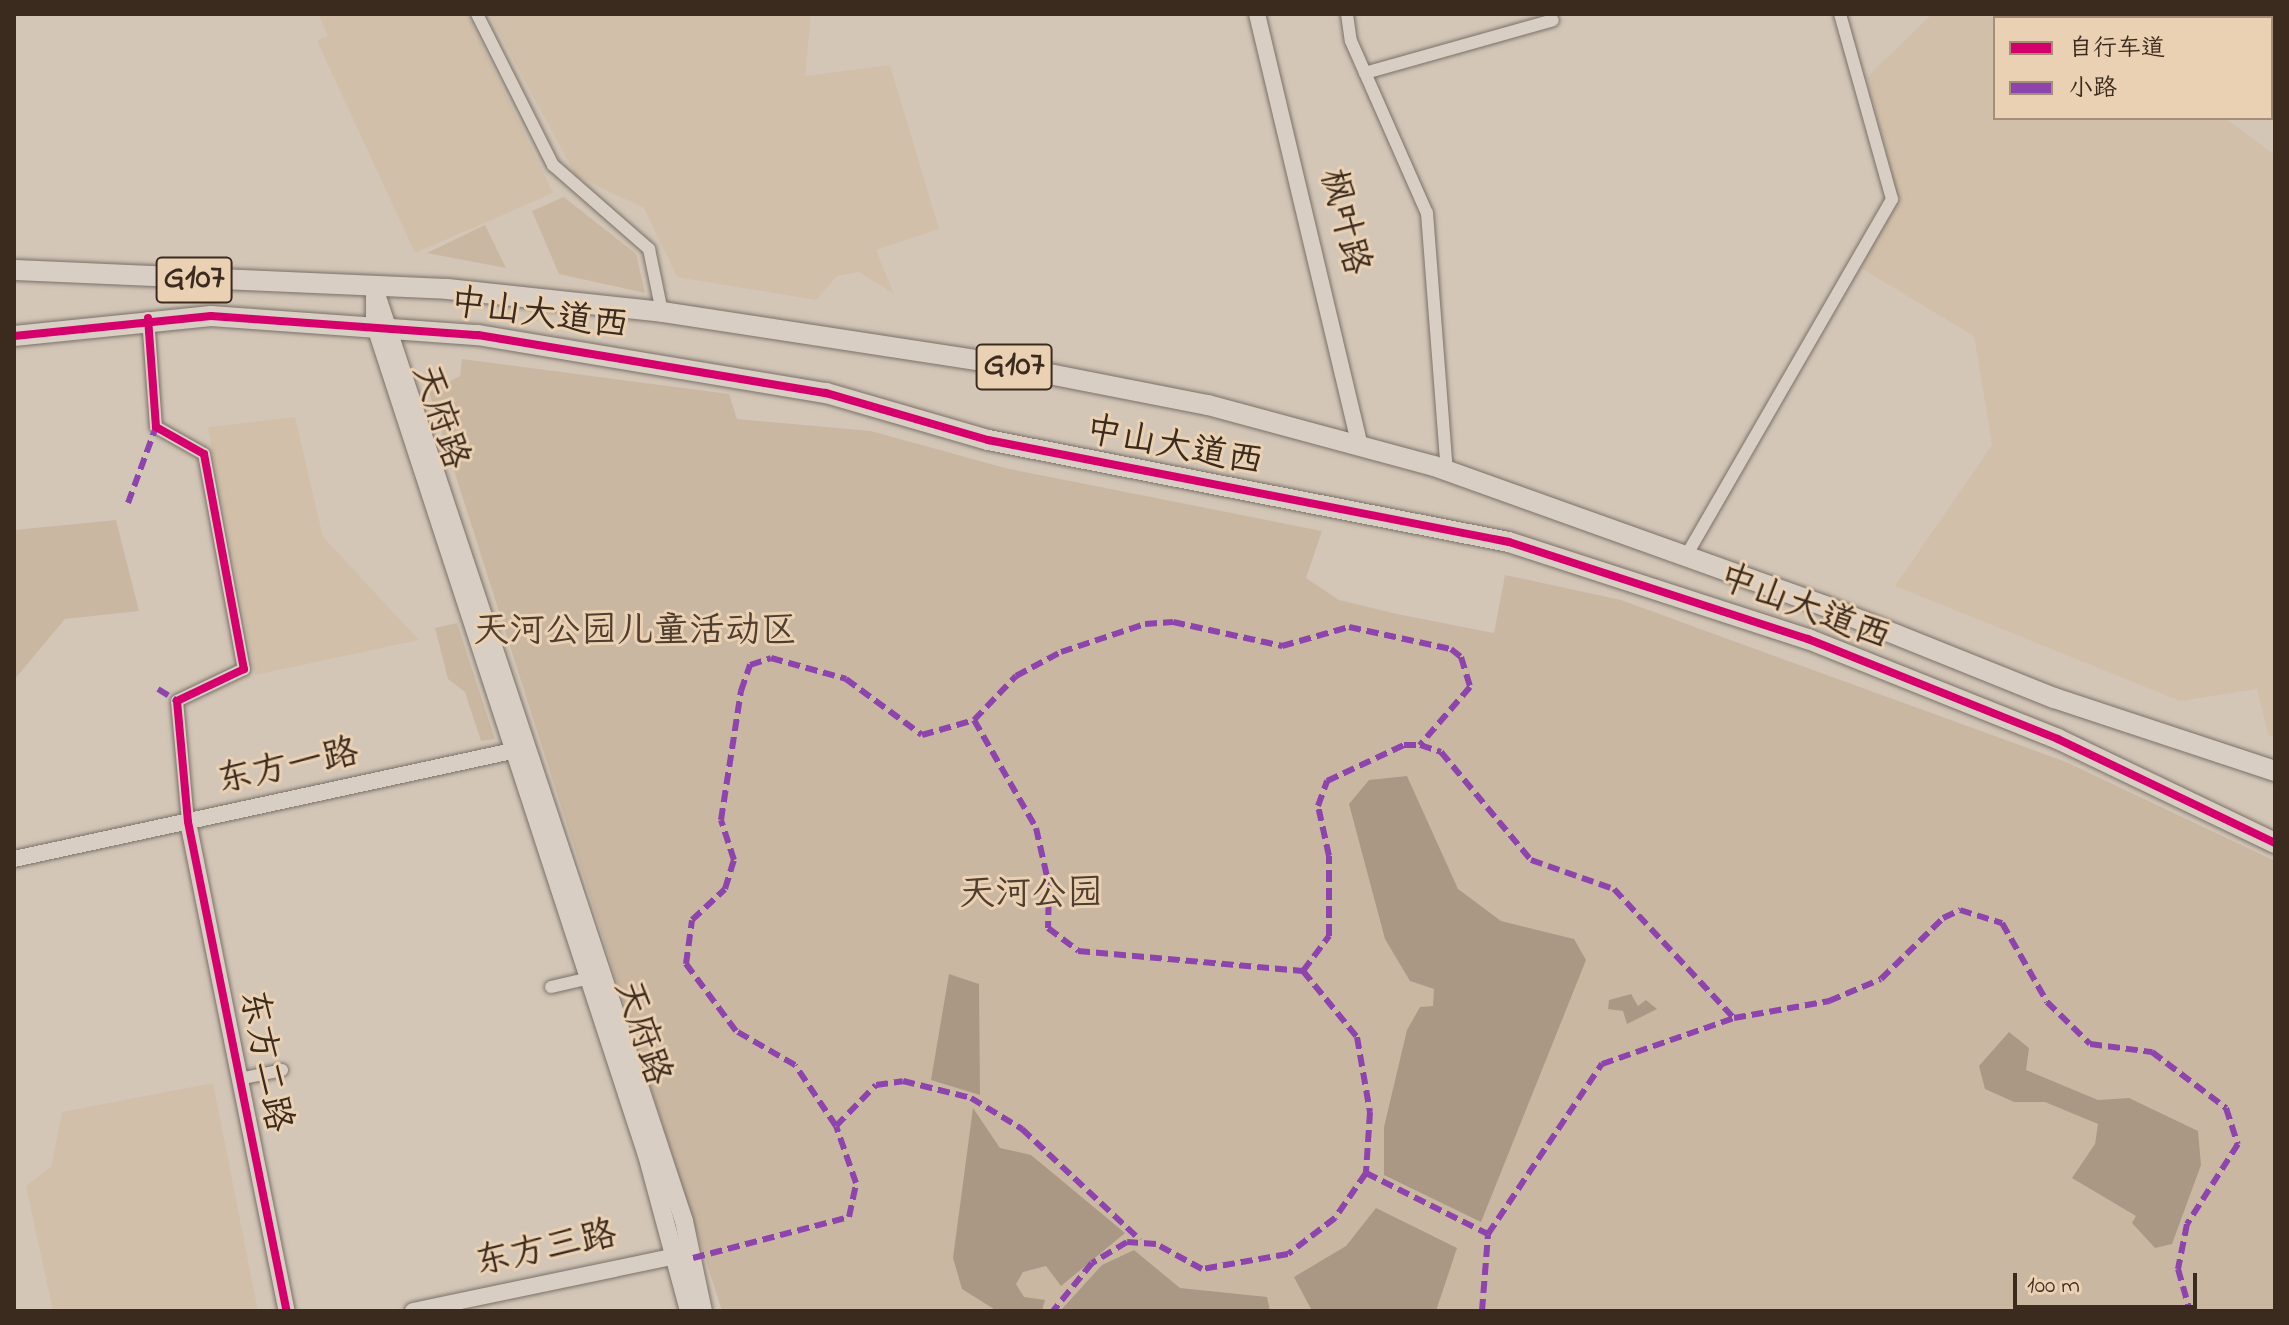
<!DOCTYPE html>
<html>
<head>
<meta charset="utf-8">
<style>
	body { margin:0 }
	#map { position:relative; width:2289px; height:1325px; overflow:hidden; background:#d3c6b7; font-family:"Indie Flower","LXGW WenKai TC",sans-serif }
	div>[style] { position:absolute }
	.built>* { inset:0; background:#d2bfa9 }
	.green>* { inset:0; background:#cab7a2 }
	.water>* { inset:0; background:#ab9884 }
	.roads { filter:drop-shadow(0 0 2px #7a7168) drop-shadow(0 0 2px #7a7168) }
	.minor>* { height:12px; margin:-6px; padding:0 6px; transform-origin:6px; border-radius:6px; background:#d8cec3 }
	.tertiary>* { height:16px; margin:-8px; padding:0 8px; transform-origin:8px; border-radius:8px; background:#d8cec3 }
	.secondary>* { height:18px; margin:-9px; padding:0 9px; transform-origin:9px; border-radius:9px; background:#d8cec3 }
	.trunk>* { height:20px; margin:-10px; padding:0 10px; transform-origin:10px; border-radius:10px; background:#d8cec3 }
	.quiet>* { height:6px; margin-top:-3px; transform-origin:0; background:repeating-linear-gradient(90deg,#8e44ad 0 12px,transparent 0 18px) }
	.cycleway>* { height:8px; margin:-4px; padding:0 4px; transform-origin:4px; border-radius:4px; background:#d6006c }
	span { translate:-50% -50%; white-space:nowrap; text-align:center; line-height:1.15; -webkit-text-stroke:6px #ebd1b3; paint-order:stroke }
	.shield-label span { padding:2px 6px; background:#ebd1b3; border:2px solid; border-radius:6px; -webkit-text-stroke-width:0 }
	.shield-label { font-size:34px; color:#3b2a1e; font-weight:700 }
	.street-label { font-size:36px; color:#3b2a1e }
	.park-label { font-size:36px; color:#4f3d2f }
	.frame { position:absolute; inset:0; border:16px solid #3b2a1e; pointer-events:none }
	.legend { position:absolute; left:1993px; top:16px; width:280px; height:104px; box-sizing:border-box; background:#ebd1b3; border:2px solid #a58e77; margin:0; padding:10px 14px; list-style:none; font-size:24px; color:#3b2a1e }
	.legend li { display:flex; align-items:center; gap:16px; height:40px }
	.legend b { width:40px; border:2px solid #a58e77 }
	.scale { position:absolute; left:2013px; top:1273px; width:184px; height:36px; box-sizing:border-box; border:4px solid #3b2a1e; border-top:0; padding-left:10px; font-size:24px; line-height:28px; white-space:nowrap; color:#3b2a1e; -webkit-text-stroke:6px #ebd1b3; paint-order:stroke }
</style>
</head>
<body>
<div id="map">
	<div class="built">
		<i style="clip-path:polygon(318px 14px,467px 14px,553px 193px,415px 253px,317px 41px,328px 36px)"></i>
		<i style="clip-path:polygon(489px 14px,811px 14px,805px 76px,890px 65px,939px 229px,876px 250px,894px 294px,859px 272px,837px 276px,816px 300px,677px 277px,644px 208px,576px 176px)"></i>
		<i style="clip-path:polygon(1932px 14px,2050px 18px,1995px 18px,1995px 118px,2225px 118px,2275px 155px,2275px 737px,2268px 735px,2257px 689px,2180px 701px,1895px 586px,1992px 445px,1974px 336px,1861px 268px,1897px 194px,1867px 77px)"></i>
		<i style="clip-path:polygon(295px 417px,323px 537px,419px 640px,255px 675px,208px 427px)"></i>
		<i style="clip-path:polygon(213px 1083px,258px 1311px,53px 1311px,26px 1186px,51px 1167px,62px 1112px)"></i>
	</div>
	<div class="green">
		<i style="clip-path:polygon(564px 197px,636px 254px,645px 293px,559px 274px,532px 211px)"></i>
		<i style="clip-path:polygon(485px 225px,506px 268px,427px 253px)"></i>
		<i style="clip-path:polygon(462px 359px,729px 394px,737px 419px,871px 431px,1005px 468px,1322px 531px,1306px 578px,1339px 600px,1397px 614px,1494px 633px,1505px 575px,1621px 600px,2066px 762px,2275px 861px,2275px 1311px,722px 1311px,429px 392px,460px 376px)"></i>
		<i style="clip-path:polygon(116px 520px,139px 611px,65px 619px,14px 680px,14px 530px)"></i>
		<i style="clip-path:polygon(457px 623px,495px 739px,481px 741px,465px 692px,448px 679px,435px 628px)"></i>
	</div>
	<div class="water">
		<i style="clip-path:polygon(1407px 776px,1458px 889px,1501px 921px,1574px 939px,1586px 960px,1481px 1222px,1384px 1175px,1384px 1127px,1407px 1030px,1420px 1007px,1433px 1006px,1434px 989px,1410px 981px,1385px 939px,1349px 804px,1369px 780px)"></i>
		<i style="clip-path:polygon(949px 974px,979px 984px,980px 1095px,931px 1080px)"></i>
		<i style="clip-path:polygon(1631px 994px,1638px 1006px,1646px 1000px,1657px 1009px,1627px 1024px,1623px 1011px,1608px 1009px,1609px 1000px)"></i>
		<i style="clip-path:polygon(2009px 1032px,2029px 1048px,2026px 1070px,2098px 1100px,2129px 1098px,2198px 1131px,2201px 1165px,2172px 1244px,2155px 1248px,2132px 1223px,2136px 1216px,2072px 1178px,2095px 1144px,2098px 1124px,2045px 1102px,2014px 1102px,1985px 1089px,1979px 1066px)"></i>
		<i style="clip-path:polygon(973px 1108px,1000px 1148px,1031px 1155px,1125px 1233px,1061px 1286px,1046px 1266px,1023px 1272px,1016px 1284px,1024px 1297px,1045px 1300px,1042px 1311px,997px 1311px,962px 1289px,953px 1258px)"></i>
		<i style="clip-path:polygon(1376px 1208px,1457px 1248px,1436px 1311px,1312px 1311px,1294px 1277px,1346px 1246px)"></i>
		<i style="clip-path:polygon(1134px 1250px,1180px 1288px,1267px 1297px,1270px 1311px,1060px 1311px,1102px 1265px)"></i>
	</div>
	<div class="roads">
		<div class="minor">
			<i style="left:477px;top:14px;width:169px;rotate:63.3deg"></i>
			<i style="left:553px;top:165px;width:128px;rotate:41.2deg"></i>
			<i style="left:649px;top:249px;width:64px;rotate:78.3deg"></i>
			<i style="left:1347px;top:14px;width:27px;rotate:82deg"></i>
			<i style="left:1351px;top:41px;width:188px;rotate:66.2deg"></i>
			<i style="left:1427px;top:213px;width:259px;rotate:85.6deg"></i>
			<i style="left:1365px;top:73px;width:195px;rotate:-15.7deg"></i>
			<i style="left:148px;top:318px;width:109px;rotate:85.8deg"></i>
			<i style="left:156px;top:427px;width:55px;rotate:29.4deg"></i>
			<i style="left:204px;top:454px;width:219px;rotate:79.5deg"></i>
			<i style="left:244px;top:669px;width:74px;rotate:154.5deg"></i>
			<i style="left:177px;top:701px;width:121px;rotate:84.8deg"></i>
			<i style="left:1686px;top:556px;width:412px;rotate:-60deg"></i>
			<i style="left:1892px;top:199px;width:192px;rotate:-105.7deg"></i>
			<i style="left:551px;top:987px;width:40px;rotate:-13deg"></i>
			<i style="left:239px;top:1079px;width:44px;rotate:-11.8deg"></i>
		</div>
		<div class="tertiary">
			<i style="left:1257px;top:14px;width:444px;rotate:76.6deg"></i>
			<i style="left:188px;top:822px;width:499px;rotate:78.6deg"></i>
			<i style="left:14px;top:859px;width:524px;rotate:-12.23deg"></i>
			<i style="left:413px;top:1311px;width:279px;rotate:-11.8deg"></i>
		</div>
		<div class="secondary">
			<i style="left:375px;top:291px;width:980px;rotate:71.62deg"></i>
			<i style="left:684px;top:1221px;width:92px;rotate:78.1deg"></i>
			<i style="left:375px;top:291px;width:33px;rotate:90deg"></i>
			<i style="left:375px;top:324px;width:874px;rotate:71.88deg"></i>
			<i style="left:647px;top:1155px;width:162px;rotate:74.9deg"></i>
		</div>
		<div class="trunk">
			<i style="left:14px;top:270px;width:434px;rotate:2.5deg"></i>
			<i style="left:448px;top:289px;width:215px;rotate:6.1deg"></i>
			<i style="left:662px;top:312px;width:325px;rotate:8.7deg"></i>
			<i style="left:983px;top:361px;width:229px;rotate:11.1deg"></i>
			<i style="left:1208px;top:405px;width:234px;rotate:15.1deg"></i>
			<i style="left:1434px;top:466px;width:415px;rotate:19.7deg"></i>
			<i style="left:1825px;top:606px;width:247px;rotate:21.9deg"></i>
			<i style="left:2054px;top:698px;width:233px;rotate:18.3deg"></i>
			<i style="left:14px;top:336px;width:198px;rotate:-5.8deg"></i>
			<i style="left:211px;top:316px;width:268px;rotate:4.1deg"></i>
			<i style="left:478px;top:335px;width:353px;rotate:9.5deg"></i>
			<i style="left:826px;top:393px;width:169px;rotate:16.2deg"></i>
			<i style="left:988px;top:440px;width:531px;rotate:11.08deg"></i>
			<i style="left:1509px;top:542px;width:314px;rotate:18deg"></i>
			<i style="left:1808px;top:639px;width:269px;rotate:21.8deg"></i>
			<i style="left:2058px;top:739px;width:241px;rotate:25.6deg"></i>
		</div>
	</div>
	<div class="quiet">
		<i style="left:128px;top:503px;width:81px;rotate:-69.8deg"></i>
		<i style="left:158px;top:689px;width:22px;rotate:32deg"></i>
		<i style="left:974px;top:720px;width:125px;rotate:60.1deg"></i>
		<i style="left:1036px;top:828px;width:58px;rotate:77.2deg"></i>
		<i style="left:1049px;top:885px;width:43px;rotate:91.3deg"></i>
		<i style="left:1048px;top:928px;width:38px;rotate:37deg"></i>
		<i style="left:1078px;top:951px;width:226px;rotate:5.1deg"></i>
		<i style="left:1303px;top:971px;width:85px;rotate:50.7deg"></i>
		<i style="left:1357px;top:1037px;width:76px;rotate:80.2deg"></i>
		<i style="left:1370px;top:1112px;width:61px;rotate:93.8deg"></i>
		<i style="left:1366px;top:1173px;width:55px;rotate:124.6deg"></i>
		<i style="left:1335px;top:1218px;width:59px;rotate:142.5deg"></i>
		<i style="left:1288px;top:1254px;width:87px;rotate:170.1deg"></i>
		<i style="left:1202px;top:1269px;width:52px;rotate:-151.5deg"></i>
		<i style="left:1156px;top:1244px;width:29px;rotate:-176deg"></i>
		<i style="left:1127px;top:1242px;width:41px;rotate:149deg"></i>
		<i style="left:1092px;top:1263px;width:62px;rotate:129.1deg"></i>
		<i style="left:1303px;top:971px;width:44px;rotate:-53.4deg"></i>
		<i style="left:1329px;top:936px;width:80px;rotate:-90deg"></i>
		<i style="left:1329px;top:856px;width:51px;rotate:-102.4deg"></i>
		<i style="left:1318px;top:806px;width:27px;rotate:-70deg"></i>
		<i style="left:1327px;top:781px;width:85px;rotate:-25.1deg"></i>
		<i style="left:1404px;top:745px;width:16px"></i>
		<i style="left:836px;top:1126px;width:57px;rotate:-45.7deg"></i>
		<i style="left:876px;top:1085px;width:27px;rotate:-8deg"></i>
		<i style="left:903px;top:1081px;width:70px;rotate:14deg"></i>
		<i style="left:971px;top:1098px;width:60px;rotate:31.3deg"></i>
		<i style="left:1022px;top:1129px;width:162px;rotate:43.2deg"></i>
		<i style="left:1366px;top:1173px;width:136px;rotate:26.6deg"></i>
		<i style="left:693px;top:1258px;width:161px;rotate:-14.7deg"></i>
		<i style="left:849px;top:1217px;width:35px;rotate:-78deg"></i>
		<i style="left:856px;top:1183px;width:60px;rotate:-109.3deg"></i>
		<i style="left:836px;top:1126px;width:73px;rotate:-123.9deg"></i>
		<i style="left:795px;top:1065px;width:68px;rotate:-150deg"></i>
		<i style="left:736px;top:1031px;width:84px;rotate:-126.7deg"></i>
		<i style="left:686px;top:964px;width:44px;rotate:-82.2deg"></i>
		<i style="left:692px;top:920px;width:45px;rotate:-43.2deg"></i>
		<i style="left:725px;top:889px;width:30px;rotate:-73deg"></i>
		<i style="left:734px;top:860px;width:42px;rotate:-108deg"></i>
		<i style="left:721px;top:820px;width:131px;rotate:-81.2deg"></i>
		<i style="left:741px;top:691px;width:28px;rotate:-71deg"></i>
		<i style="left:750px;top:665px;width:22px;rotate:-18deg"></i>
		<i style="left:771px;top:658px;width:78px;rotate:15.6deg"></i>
		<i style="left:846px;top:679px;width:94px;rotate:36.4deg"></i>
		<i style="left:922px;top:735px;width:54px;rotate:-16.1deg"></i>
		<i style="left:974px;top:720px;width:61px;rotate:-46.3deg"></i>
		<i style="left:1016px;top:676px;width:51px;rotate:-28.1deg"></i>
		<i style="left:1061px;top:652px;width:89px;rotate:-18.4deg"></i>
		<i style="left:1145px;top:624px;width:28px;rotate:-4deg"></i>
		<i style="left:1173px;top:622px;width:112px;rotate:12.4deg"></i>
		<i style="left:1282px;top:646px;width:70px;rotate:-15.8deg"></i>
		<i style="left:1349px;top:627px;width:104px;rotate:12.2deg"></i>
		<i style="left:1451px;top:649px;width:13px;rotate:39deg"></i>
		<i style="left:1461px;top:657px;width:31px;rotate:73deg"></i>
		<i style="left:1470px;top:687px;width:77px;rotate:130.8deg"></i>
		<i style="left:1420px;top:745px;width:22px;rotate:18deg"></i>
		<i style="left:1441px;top:752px;width:141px;rotate:50.2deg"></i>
		<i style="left:1531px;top:860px;width:88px;rotate:19.3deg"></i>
		<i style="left:1614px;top:889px;width:176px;rotate:47.1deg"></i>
		<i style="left:1482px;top:1311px;width:77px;rotate:-85.5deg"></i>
		<i style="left:1488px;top:1234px;width:205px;rotate:-56.2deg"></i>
		<i style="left:1602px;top:1064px;width:140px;rotate:-19.2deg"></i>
		<i style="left:1734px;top:1018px;width:97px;rotate:-10.1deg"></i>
		<i style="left:1829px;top:1001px;width:56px;rotate:-22.9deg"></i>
		<i style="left:1881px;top:979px;width:87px;rotate:-44.5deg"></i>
		<i style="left:1943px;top:918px;width:19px;rotate:-25deg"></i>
		<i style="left:1960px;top:910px;width:44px;rotate:17.2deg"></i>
		<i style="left:2002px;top:923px;width:91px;rotate:60.3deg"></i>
		<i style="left:2047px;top:1002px;width:60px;rotate:44.3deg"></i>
		<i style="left:2090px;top:1044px;width:63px;rotate:7.4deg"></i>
		<i style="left:2152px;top:1052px;width:93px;rotate:37.1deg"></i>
		<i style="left:2226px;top:1108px;width:38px;rotate:72deg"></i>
		<i style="left:2238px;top:1144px;width:95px;rotate:122.5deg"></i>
		<i style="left:2187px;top:1224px;width:46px;rotate:101.3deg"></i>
		<i style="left:2178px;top:1269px;width:44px;rotate:74.1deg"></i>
	</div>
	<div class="cycleway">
		<i style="left:148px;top:318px;width:109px;rotate:85.8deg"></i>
		<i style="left:156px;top:427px;width:55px;rotate:29.4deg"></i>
		<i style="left:204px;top:454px;width:219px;rotate:79.5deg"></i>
		<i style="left:244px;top:669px;width:74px;rotate:154.5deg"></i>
		<i style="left:177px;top:701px;width:121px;rotate:84.8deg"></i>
		<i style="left:188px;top:822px;width:499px;rotate:78.6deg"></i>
		<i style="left:14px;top:336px;width:198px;rotate:-5.8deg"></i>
		<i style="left:211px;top:316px;width:268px;rotate:4.1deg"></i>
		<i style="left:478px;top:335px;width:353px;rotate:9.5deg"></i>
		<i style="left:826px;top:393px;width:169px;rotate:16.2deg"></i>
		<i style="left:988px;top:440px;width:531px;rotate:11.08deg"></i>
		<i style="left:1509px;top:542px;width:314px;rotate:18deg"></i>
		<i style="left:1808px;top:639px;width:269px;rotate:21.8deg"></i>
		<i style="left:2058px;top:739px;width:241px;rotate:25.6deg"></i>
	</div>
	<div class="shield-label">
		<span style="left:194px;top:280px">G107</span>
		<span style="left:1014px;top:367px">G107</span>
	</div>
	<div class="street-label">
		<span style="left:1343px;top:222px;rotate:76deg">枫叶路</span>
		<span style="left:539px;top:316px;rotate:8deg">中山大道西</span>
		<span style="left:439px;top:417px;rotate:72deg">天府路</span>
		<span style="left:1174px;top:448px;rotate:11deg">中山大道西</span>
		<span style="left:1804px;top:609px;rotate:21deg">中山大道西</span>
		<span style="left:288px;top:768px;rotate:-12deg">东方一路</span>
		<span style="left:641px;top:1033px;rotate:72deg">天府路</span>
		<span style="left:264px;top:1061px;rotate:79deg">东方二路</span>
		<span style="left:546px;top:1250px;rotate:-12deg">东方三路</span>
	</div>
	<div class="park-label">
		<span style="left:635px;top:633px">天河公园儿童活动区</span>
		<span style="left:1031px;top:896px">天河公园</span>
	</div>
	<div class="frame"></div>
	<ul class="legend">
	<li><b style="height:10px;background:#d6006c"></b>自行车道</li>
	<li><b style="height:10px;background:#8e44ad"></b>小路</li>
	</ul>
	<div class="scale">100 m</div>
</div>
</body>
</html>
